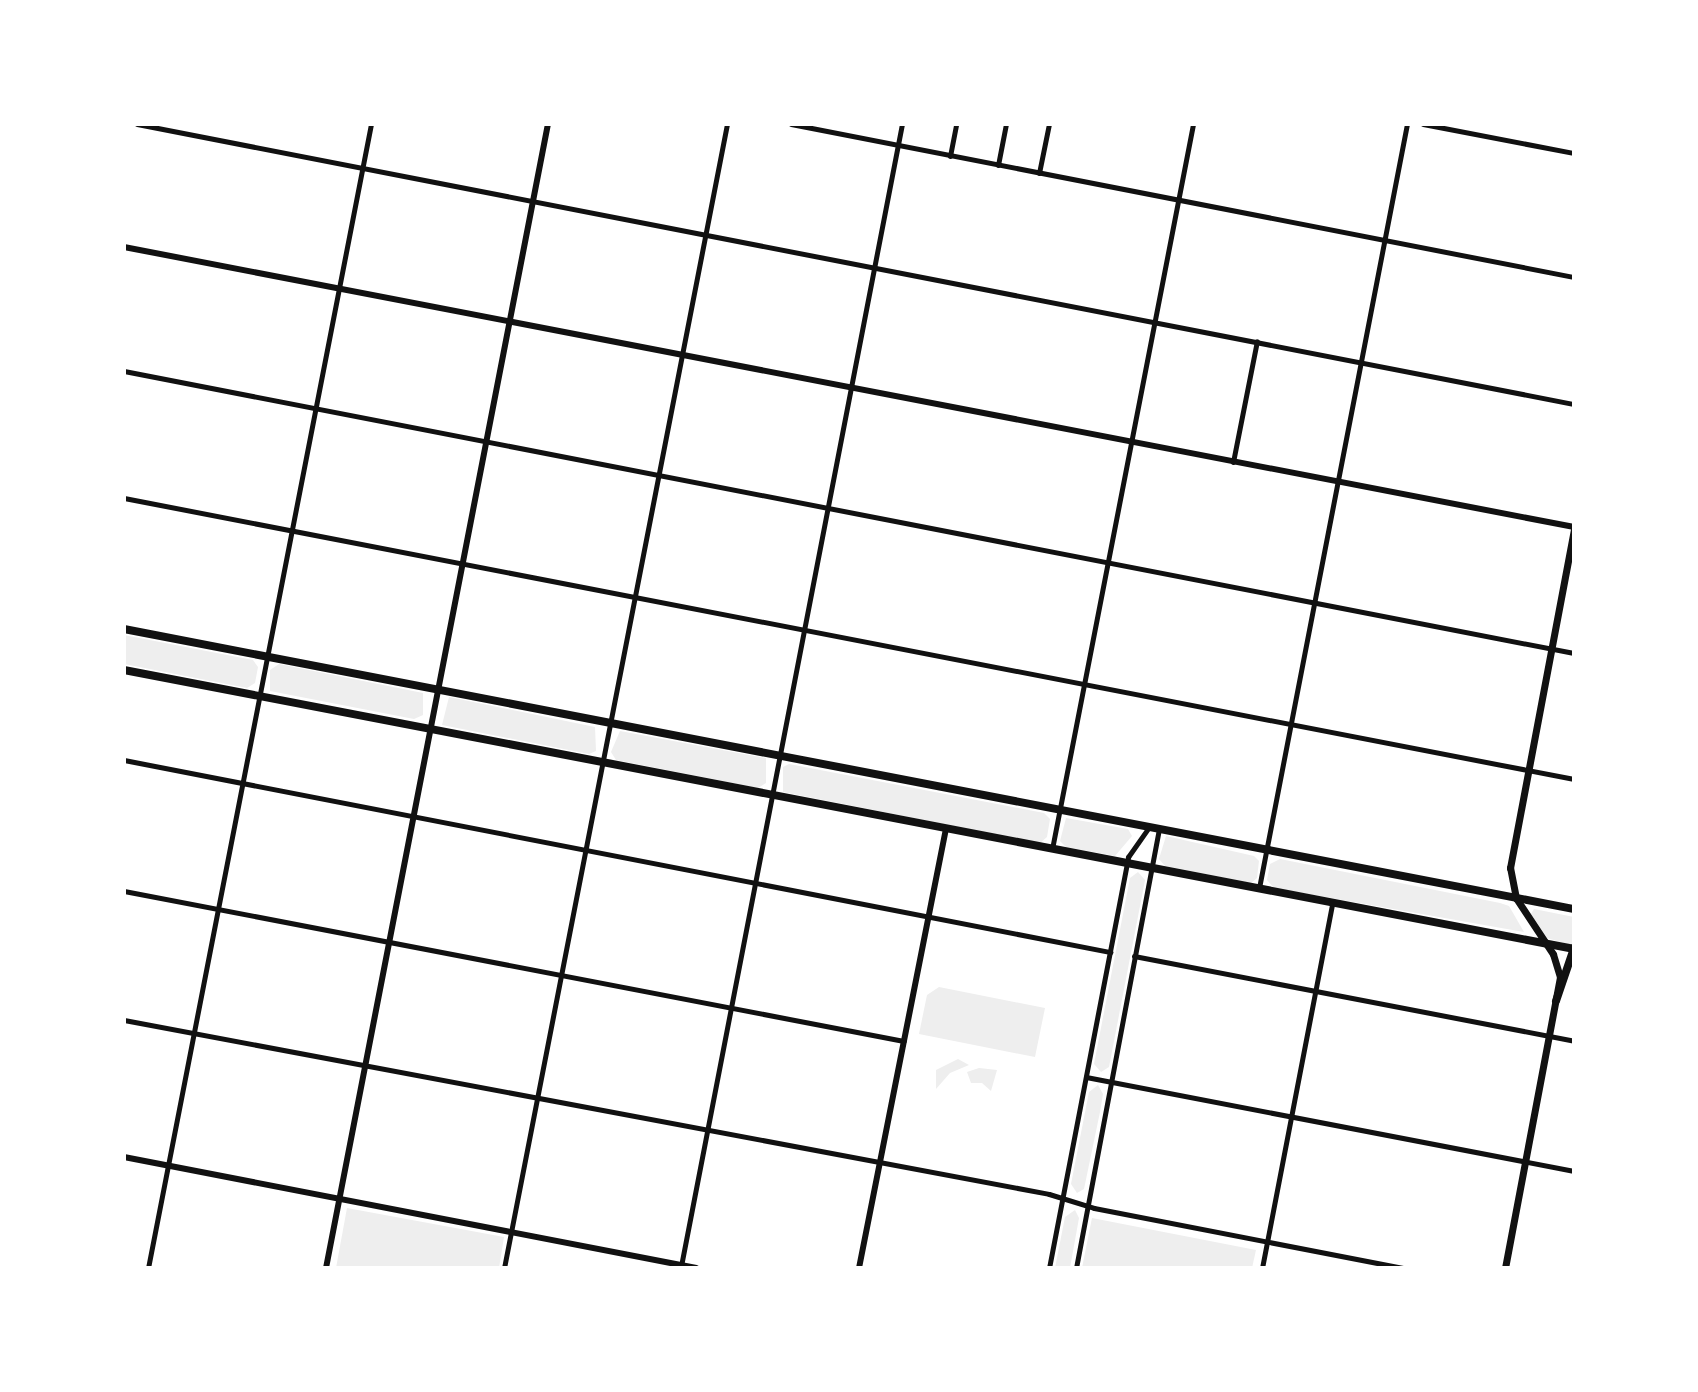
<!DOCTYPE html>
<html>
<head>
<meta charset="utf-8">
<style>
	body { margin:0 }
	#map { position:relative; width:1698px; height:1392px; overflow:hidden; background:#fff; font-family:Arial,sans-serif }
	div>[style] { position:absolute }
	.green>* { inset:0; background:#eee }
	.minor>* { height:5px; margin:-2.5px; padding:0 2.5px; transform-origin:2.5px; border-radius:2.5px; background:#111 }
	.tertiary>* { height:6px; margin:-3px; padding:0 3px; transform-origin:3px; border-radius:3px; background:#111 }
	.secondary>* { height:7px; margin:-3.5px; padding:0 3.5px; transform-origin:3.5px; border-radius:3.5px; background:#111 }
	.primary>* { height:8px; margin:-4px; padding:0 4px; transform-origin:4px; border-radius:4px; background:#111 }
	span { translate:-50% -50%; white-space:nowrap; text-align:center; line-height:1.15; -webkit-text-stroke:6px #fff; paint-order:stroke }
	.frame { position:absolute; inset:0; border:126px solid #fff; pointer-events:none }
</style>
</head>
<body>
<div id="map">
	<div class="green">
		<i style="clip-path:polygon(124px 635px,253px 660px,258px 667px,255px 683px,247px 688px,124px 664px)"></i>
		<i style="clip-path:polygon(279px 664px,423px 693px,423px 715px,414px 719px,270px 691px,270px 670px)"></i>
		<i style="clip-path:polygon(449px 697px,595px 727px,596px 751px,589px 754px,442px 725px)"></i>
		<i style="clip-path:polygon(620px 731px,766px 758px,766px 783px,758px 788px,616px 760px,611px 752px)"></i>
		<i style="clip-path:polygon(789px 764px,1044px 813px,1050px 819px,1047px 837px,1040px 843px,783px 792px,783px 767px)"></i>
		<i style="clip-path:polygon(1066px 818px,1128px 829px,1132px 836px,1115px 856px,1066px 847px,1060px 841px)"></i>
		<i style="clip-path:polygon(1166px 836px,1254px 856px,1259px 861px,1257px 878px,1251px 883px,1165px 866px,1159px 859px)"></i>
		<i style="clip-path:polygon(1280px 859px,1500px 903px,1509px 906px,1524px 932px,1274px 888px,1267px 880px,1270px 864px)"></i>
		<i style="clip-path:polygon(1138px 872px,1145px 880px,1109px 1067px,1101px 1072px,1094px 1064px,1130px 878px)"></i>
		<i style="clip-path:polygon(1534px 909px,1574px 917px,1574px 946px,1547px 938px,1531px 914px)"></i>
		<i style="clip-path:polygon(939px 987px,1045px 1008px,1035px 1057px,919px 1034px,927px 995px)"></i>
		<i style="clip-path:polygon(958px 1059px,969px 1065px,950px 1073px,936px 1089px,936px 1070px)"></i>
		<i style="clip-path:polygon(979px 1068px,997px 1070px,991px 1091px,982px 1083px,971px 1083px,967px 1072px)"></i>
		<i style="clip-path:polygon(1098px 1085px,1103px 1094px,1100px 1112px,1084px 1189px,1077px 1193px,1071px 1184px,1089px 1092px)"></i>
		<i style="clip-path:polygon(347px 1208px,504px 1237px,499px 1268px,336px 1268px)"></i>
		<i style="clip-path:polygon(1075px 1210px,1079px 1218px,1070px 1268px,1055px 1268px,1065px 1217px)"></i>
		<i style="clip-path:polygon(1092px 1218px,1256px 1250px,1252px 1268px,1082px 1268px)"></i>
	</div>
	<div class="minor">
		<i style="left:137px;top:124px;width:1464px;rotate:11.03deg"></i>
		<i style="left:791px;top:124px;width:798px;rotate:11.06deg"></i>
		<i style="left:1423px;top:124px;width:154px;rotate:10.9deg"></i>
		<i style="left:950px;top:156px;width:33px;rotate:-79deg"></i>
		<i style="left:998px;top:165px;width:42px;rotate:-79deg"></i>
		<i style="left:1039px;top:173px;width:50px;rotate:-78.5deg"></i>
		<i style="left:124px;top:371px;width:1477px;rotate:11.01deg"></i>
		<i style="left:1233px;top:462px;width:123px;rotate:-78.8deg"></i>
		<i style="left:124px;top:498px;width:1477px;rotate:10.97deg"></i>
		<i style="left:124px;top:760px;width:1005px;rotate:11.02deg"></i>
		<i style="left:1052px;top:849px;width:739px;rotate:-78.99deg"></i>
		<i style="left:1259px;top:888px;width:778px;rotate:-79.04deg"></i>
		<i style="left:124px;top:891px;width:794px;rotate:10.89deg"></i>
		<i style="left:1134px;top:956px;width:448px;rotate:10.9deg"></i>
		<i style="left:124px;top:1020px;width:941px;rotate:10.65deg"></i>
		<i style="left:1049px;top:1194px;width:47px;rotate:17.3deg"></i>
		<i style="left:1094px;top:1208px;width:316px;rotate:11deg"></i>
		<i style="left:1086px;top:1077px;width:497px;rotate:10.9deg"></i>
		<i style="left:681px;top:1266px;width:1163px;rotate:-79.05deg"></i>
		<i style="left:148px;top:1268px;width:1166px;rotate:-78.97deg"></i>
		<i style="left:504px;top:1268px;width:1166px;rotate:-78.97deg"></i>
		<i style="left:1049px;top:1268px;width:419px;rotate:-79.1deg"></i>
		<i style="left:1128px;top:857px;width:35px;rotate:-55deg"></i>
		<i style="left:1076px;top:1268px;width:446px;rotate:-79.3deg"></i>
		<i style="left:1262px;top:1268px;width:371px;rotate:-79.1deg"></i>
	</div>
	<div class="tertiary">
		<i style="left:124px;top:247px;width:1477px;rotate:10.93deg"></i>
		<i style="left:124px;top:1157px;width:583px;rotate:10.98deg"></i>
		<i style="left:326px;top:1268px;width:1165px;rotate:-79.02deg"></i>
		<i style="left:859px;top:1268px;width:448px;rotate:-78.8deg"></i>
	</div>
	<div class="secondary">
		<i style="left:1505px;top:1268px;width:296px;rotate:-79.3deg"></i>
		<i style="left:1560px;top:977px;width:24px;rotate:-107deg"></i>
		<i style="left:1553px;top:954px;width:67px;rotate:-123.5deg"></i>
		<i style="left:1516px;top:898px;width:31px;rotate:-101deg"></i>
		<i style="left:1510px;top:868px;width:346px;rotate:-79.3deg"></i>
	</div>
	<div class="primary">
		<i style="left:124px;top:629px;width:1477px;rotate:10.93deg"></i>
		<i style="left:124px;top:670px;width:1477px;rotate:10.89deg"></i>
		<i style="left:1556px;top:1001px;width:56px;rotate:-71.2deg"></i>
	</div>
	<div class="frame"></div>
</div>
</body>
</html>
